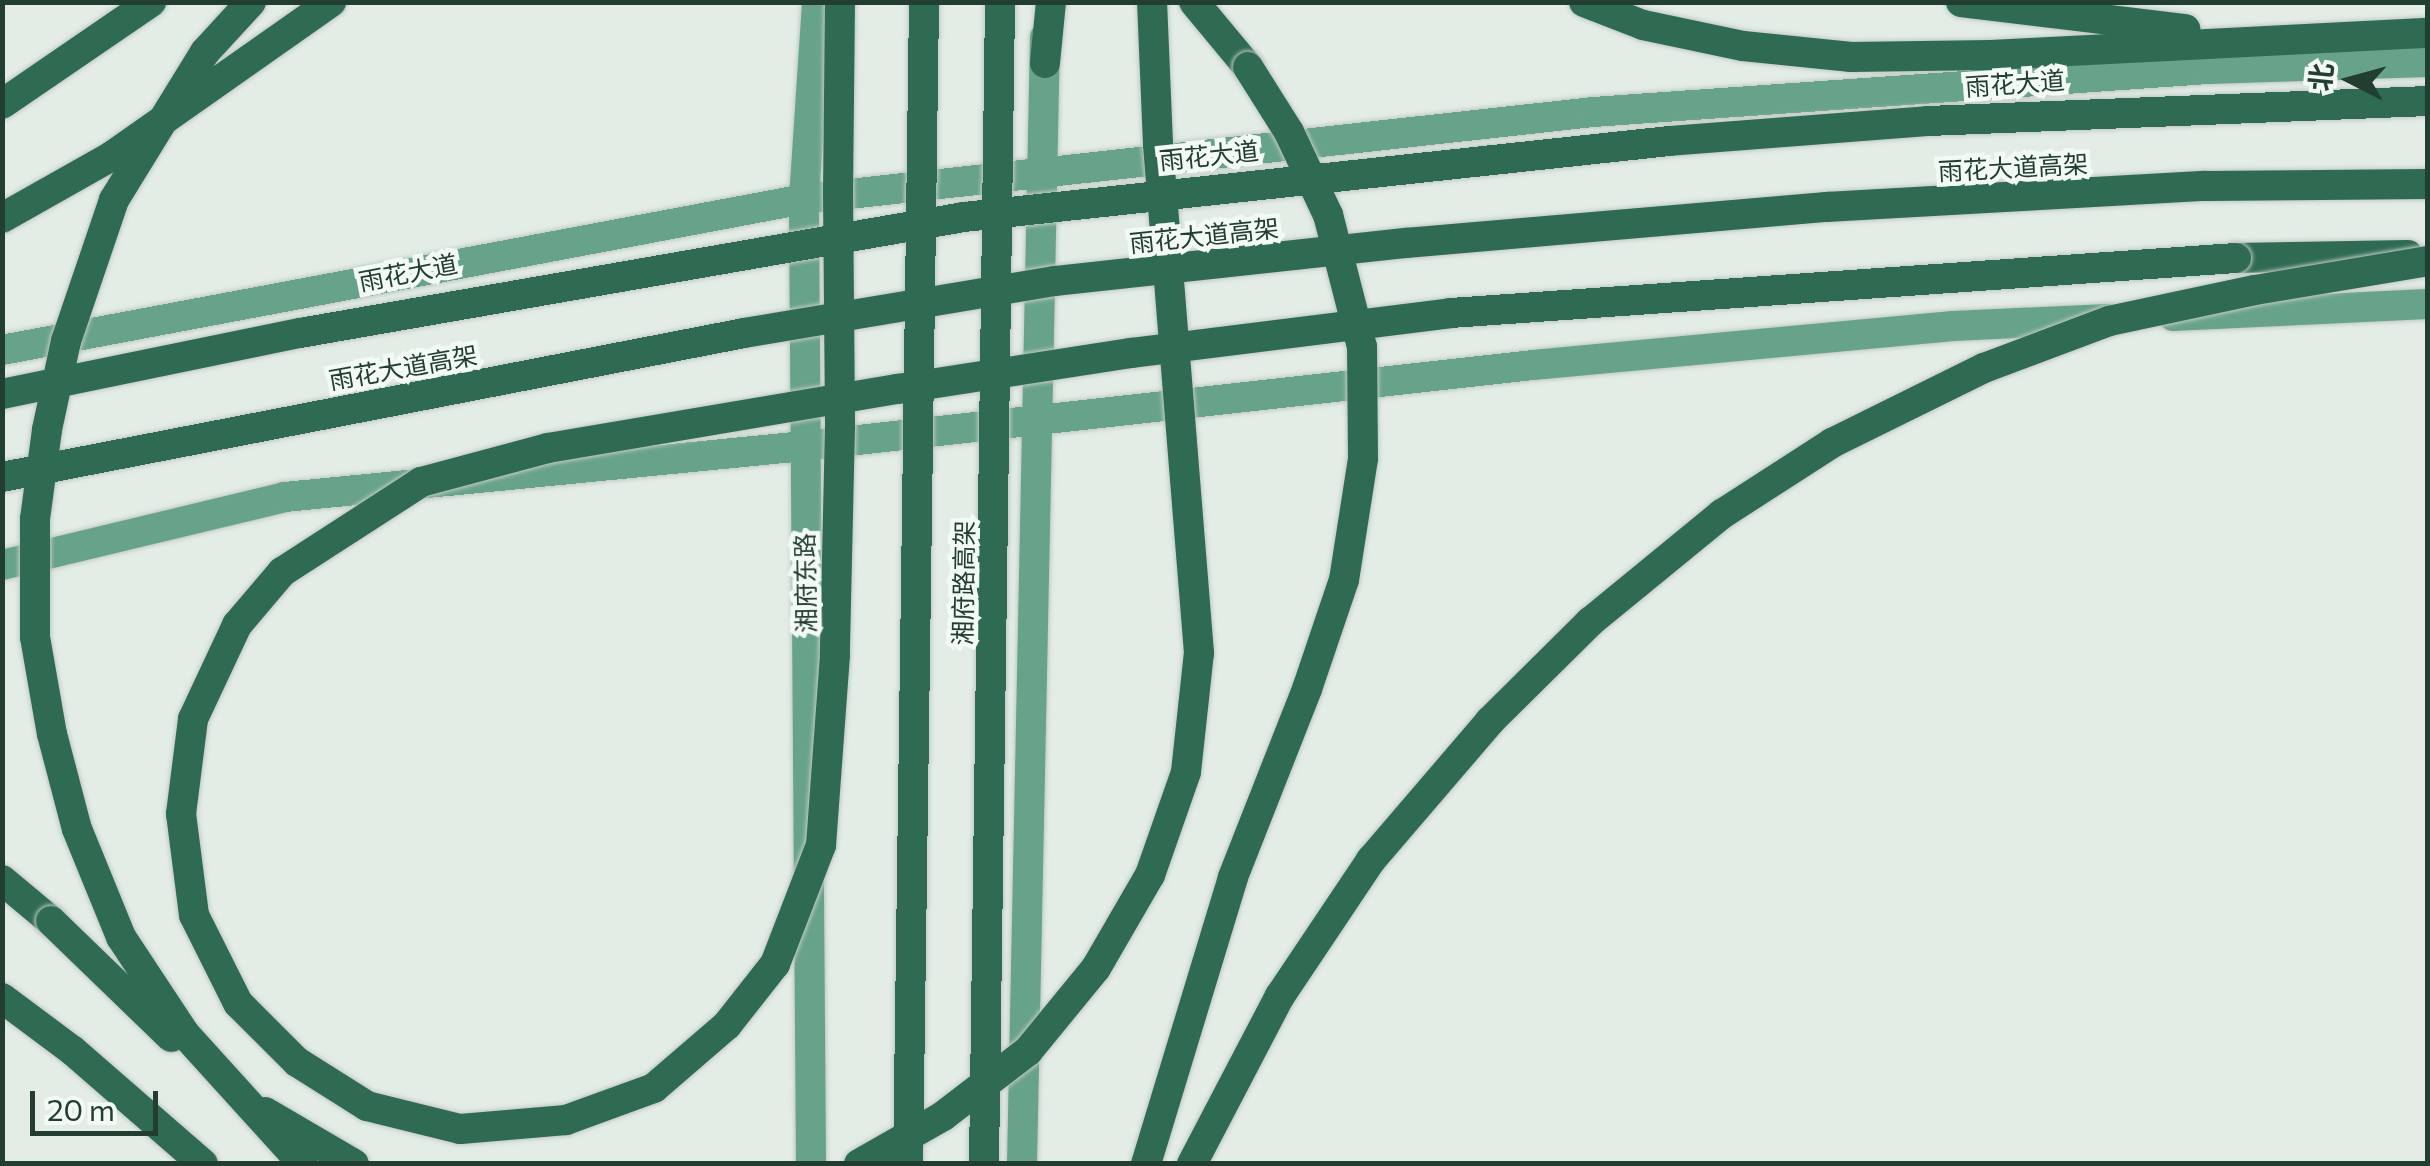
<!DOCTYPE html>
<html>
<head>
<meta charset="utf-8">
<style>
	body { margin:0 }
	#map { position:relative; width:2430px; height:1166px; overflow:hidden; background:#e3ede6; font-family:Commissioner,"Noto Sans SC",sans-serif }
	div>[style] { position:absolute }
	.roads { filter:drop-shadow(0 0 2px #c1c9c5) drop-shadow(0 0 2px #c1c9c5) }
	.major>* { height:30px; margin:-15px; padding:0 15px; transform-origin:15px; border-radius:15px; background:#67a388 }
	.highway>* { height:30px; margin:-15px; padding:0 15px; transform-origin:15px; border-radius:15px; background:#2e6b52 }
	.bridges { filter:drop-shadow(0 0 2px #c1c9c5) drop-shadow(0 0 2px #c1c9c5) }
	.highway-bridge>* { height:30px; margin:-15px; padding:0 15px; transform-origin:15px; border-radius:15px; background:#2e6b52 }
	span { translate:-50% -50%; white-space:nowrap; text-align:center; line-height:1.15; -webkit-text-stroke:9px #f3f9f5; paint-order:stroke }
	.street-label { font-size:25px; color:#223e31 }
	.frame { position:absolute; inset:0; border:5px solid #223e31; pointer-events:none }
	.north { position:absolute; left:2300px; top:30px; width:100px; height:100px; -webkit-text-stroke:8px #f3f9f5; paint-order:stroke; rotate:276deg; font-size:28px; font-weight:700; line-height:40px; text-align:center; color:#223e31 }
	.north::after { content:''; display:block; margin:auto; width:35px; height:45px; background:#223e31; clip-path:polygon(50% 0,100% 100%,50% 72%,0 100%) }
	.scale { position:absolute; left:30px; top:1091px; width:128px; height:45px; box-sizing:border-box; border:5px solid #223e31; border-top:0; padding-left:12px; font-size:30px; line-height:35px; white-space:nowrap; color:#223e31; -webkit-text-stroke:8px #f3f9f5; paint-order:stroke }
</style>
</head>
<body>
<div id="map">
	<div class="roads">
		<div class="major">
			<i style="left:2173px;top:316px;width:255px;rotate:-2.7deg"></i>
			<i style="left:2px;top:350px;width:816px;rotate:-10.66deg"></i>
			<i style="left:804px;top:199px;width:794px;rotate:-6.29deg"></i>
			<i style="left:1593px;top:112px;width:617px;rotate:-4deg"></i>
			<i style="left:2208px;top:69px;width:220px;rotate:-1.8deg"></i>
			<i style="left:2px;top:565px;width:291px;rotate:-13.5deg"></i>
			<i style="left:285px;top:497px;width:521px;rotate:-5.61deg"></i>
			<i style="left:804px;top:446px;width:733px;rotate:-6.34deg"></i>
			<i style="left:1533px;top:365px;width:422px;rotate:-5.3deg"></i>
			<i style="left:1953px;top:326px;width:155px;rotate:-2.6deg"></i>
			<i style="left:811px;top:1164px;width:965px;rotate:-90.42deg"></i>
			<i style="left:804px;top:199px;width:197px;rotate:-86.2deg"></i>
			<i style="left:1022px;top:1164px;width:1127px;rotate:-88.83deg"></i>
		</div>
		<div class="highway">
			<i style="left:1194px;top:2px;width:85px;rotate:50.3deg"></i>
			<i style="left:1584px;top:2px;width:63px;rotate:21.3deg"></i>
			<i style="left:1643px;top:25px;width:102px;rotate:11.9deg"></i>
			<i style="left:1743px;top:46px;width:109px;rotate:5.8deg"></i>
			<i style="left:1851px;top:57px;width:140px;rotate:-0.8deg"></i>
			<i style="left:1991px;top:55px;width:438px;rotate:-2.9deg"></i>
			<i style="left:1961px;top:2px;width:226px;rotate:6.9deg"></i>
			<i style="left:1045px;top:63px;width:61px;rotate:-84.4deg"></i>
			<i style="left:2px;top:104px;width:181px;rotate:-34.4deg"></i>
			<i style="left:2236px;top:258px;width:172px;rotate:-1deg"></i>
			<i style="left:2px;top:880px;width:64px;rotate:39.9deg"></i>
			<i style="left:2px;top:998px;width:89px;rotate:36.7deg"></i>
			<i style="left:73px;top:1051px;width:172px;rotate:41deg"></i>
		</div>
	</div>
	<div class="bridges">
		<div class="highway-bridge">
			<i style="left:251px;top:2px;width:68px;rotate:132.6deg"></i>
			<i style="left:205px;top:52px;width:174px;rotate:121.6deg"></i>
			<i style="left:114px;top:200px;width:149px;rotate:108.8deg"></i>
			<i style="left:66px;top:341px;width:91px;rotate:102.1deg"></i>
			<i style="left:47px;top:430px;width:90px;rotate:97.7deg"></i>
			<i style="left:35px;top:519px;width:118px;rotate:90deg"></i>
			<i style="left:35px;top:637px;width:98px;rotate:80.1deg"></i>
			<i style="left:52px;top:734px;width:98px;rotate:75.3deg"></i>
			<i style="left:77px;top:829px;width:117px;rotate:67.8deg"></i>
			<i style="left:121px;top:937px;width:116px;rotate:56.6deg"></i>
			<i style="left:185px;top:1034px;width:176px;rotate:47.8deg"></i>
			<i style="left:840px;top:2px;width:189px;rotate:90.6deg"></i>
			<i style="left:838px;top:191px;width:235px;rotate:89.5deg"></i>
			<i style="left:840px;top:426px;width:229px;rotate:91.3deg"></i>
			<i style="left:835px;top:655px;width:191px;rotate:94.2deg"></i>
			<i style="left:821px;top:845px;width:128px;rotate:111.1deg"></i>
			<i style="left:775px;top:964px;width:78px;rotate:128.2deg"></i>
			<i style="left:727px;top:1025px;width:96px;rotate:139.2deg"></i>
			<i style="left:654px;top:1088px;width:94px;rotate:160deg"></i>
			<i style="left:566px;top:1120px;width:106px;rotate:175.1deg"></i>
			<i style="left:460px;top:1129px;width:96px;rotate:-166.1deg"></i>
			<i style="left:367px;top:1106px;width:83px;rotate:-147.8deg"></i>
			<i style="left:297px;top:1062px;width:83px;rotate:-135deg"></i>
			<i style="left:238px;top:1003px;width:98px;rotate:-116.6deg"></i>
			<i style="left:194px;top:915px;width:102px;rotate:-97.3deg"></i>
			<i style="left:181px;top:814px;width:96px;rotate:-82.8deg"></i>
			<i style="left:193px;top:719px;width:104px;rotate:-64.9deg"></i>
			<i style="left:237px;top:625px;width:70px;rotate:-49.7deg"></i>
			<i style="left:282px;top:572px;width:166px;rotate:-32.9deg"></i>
			<i style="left:421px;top:482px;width:131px;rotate:-15deg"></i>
			<i style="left:548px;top:448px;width:355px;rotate:-9.6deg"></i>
			<i style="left:898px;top:389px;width:236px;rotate:-8.8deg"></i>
			<i style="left:1131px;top:353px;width:322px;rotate:-7.1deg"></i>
			<i style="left:1451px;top:313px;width:787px;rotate:-4.01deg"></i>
			<i style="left:2px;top:218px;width:126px;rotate:-29.4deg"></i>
			<i style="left:112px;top:156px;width:268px;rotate:-35.1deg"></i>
			<i style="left:2px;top:394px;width:304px;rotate:-11.6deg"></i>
			<i style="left:300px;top:333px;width:674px;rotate:-9.91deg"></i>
			<i style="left:964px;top:217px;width:709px;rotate:-6.15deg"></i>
			<i style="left:1669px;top:141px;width:260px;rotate:-4.4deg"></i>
			<i style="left:1928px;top:121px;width:500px;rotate:-2.29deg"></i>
			<i style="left:2px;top:477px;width:756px;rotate:-10.98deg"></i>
			<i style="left:744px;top:333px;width:315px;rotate:-9.5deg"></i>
			<i style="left:1055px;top:281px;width:353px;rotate:-6.2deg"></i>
			<i style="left:1406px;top:243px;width:422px;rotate:-4.9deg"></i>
			<i style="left:1826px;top:207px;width:380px;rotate:-3.2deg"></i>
			<i style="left:2205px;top:186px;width:223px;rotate:-0.5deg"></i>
			<i style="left:51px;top:921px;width:167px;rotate:44deg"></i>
			<i style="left:265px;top:1112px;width:103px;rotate:30.3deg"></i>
			<i style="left:859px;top:1164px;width:97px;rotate:-29.7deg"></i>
			<i style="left:943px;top:1116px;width:107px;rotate:-37.4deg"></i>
			<i style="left:1028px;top:1051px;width:107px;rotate:-50.7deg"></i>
			<i style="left:1096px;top:968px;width:108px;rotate:-59.9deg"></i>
			<i style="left:1150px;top:875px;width:109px;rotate:-70.7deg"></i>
			<i style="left:1186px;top:772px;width:120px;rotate:-83.8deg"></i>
			<i style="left:1199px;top:653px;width:511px;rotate:-94.61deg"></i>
			<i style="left:1158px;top:144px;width:142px;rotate:-92.4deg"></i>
			<i style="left:908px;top:1164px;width:1162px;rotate:-89.21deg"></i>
			<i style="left:984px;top:1164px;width:1162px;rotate:-89.21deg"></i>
			<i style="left:1146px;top:1164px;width:300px;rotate:-73.1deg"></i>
			<i style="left:1233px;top:877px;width:202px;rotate:-68.5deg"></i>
			<i style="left:1307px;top:689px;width:115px;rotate:-71.3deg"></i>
			<i style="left:1344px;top:580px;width:123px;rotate:-81.1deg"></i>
			<i style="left:1363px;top:458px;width:111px;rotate:-90.5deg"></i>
			<i style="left:1362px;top:347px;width:136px;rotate:-104.4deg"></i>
			<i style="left:1328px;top:215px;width:92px;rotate:-115.2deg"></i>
			<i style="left:1289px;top:132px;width:77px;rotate:-122.2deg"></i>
			<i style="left:1192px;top:1164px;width:190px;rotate:-62.4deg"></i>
			<i style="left:1280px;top:996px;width:164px;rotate:-56.2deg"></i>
			<i style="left:1371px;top:860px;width:183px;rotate:-49.4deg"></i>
			<i style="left:1490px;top:721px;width:141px;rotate:-44.7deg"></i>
			<i style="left:1590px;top:622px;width:171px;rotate:-39.3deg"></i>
			<i style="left:1722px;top:514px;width:131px;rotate:-32.8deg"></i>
			<i style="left:1832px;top:443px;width:169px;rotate:-26.3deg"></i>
			<i style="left:1984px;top:368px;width:134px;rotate:-20.6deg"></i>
			<i style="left:2109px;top:321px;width:149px;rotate:-12deg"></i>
			<i style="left:2255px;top:290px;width:175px;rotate:-9.5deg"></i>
		</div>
	</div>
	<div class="street-label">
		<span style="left:2015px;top:83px;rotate:-4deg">雨花大道</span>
		<span style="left:1209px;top:155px;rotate:-6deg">雨花大道</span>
		<span style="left:2013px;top:167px;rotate:-3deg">雨花大道高架</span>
		<span style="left:1204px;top:235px;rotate:-6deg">雨花大道高架</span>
		<span style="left:408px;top:272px;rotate:-11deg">雨花大道</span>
		<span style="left:403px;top:367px;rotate:-10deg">雨花大道高架</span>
		<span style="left:805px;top:583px;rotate:-91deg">湘府东路</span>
		<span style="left:963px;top:583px;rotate:-89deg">湘府路高架</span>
	</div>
	<div class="frame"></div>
	<div class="north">北</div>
	<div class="scale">20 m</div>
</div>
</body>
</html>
